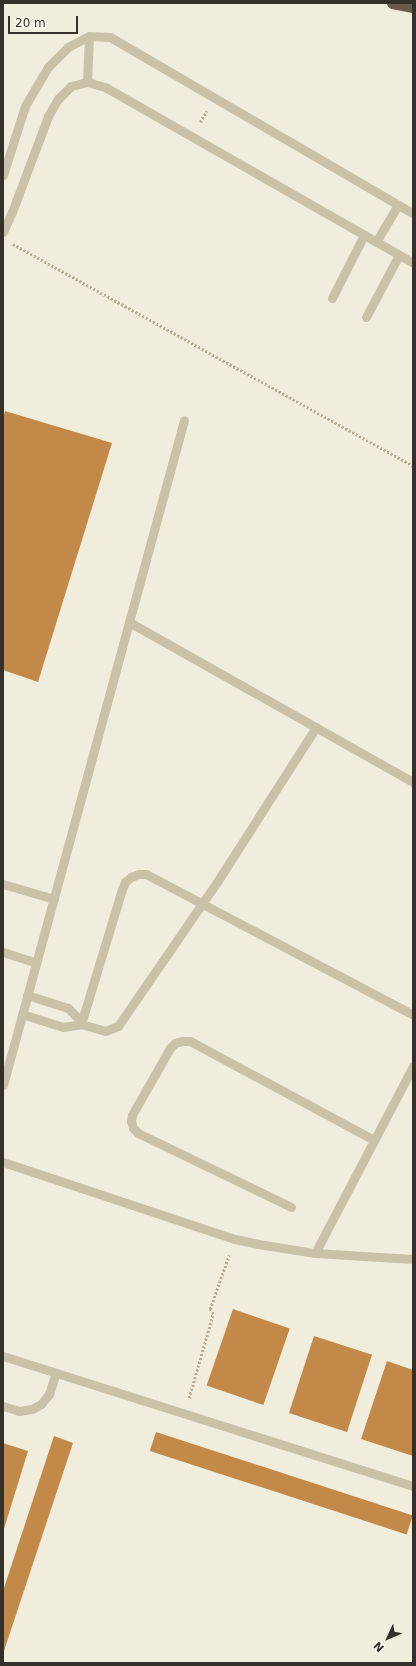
<!DOCTYPE html>
<html>
<head>
<meta charset="utf-8">
<style>
	body { margin:0 }
	#map { position:relative; width:416px; height:1666px; overflow:hidden; background:#f1eddc; font-family:"DejaVu Sans",sans-serif }
	div>[style] { position:absolute }
	.building>* { inset:0; background:#c38949; transform-origin:0 0 }
	.path>* { height:2.5px; margin-top:-1.25px; transform-origin:0; background:repeating-linear-gradient(90deg,#b5ab93 0 2px,transparent 0 4px) }
	.service>* { height:9px; margin:-4.5px; padding:0 4.5px; transform-origin:4.5px; border-radius:4.5px; background:#c9c1a8 }
	.trunk>* { height:11px; margin:-5.5px; padding:0 5.5px; transform-origin:5.5px; border-radius:5.5px; background:#685d4d }
	span { translate:-50% -50%; white-space:nowrap; text-align:center; line-height:1.15; -webkit-text-stroke:3px #f9f6e9; paint-order:stroke }
	.frame { position:absolute; inset:0; border:4px solid #363128; pointer-events:none }
	.north { position:absolute; left:368px; top:1618px; width:40px; height:40px; -webkit-text-stroke:3px #f9f6e9; paint-order:stroke; rotate:226deg; font-size:11px; font-weight:700; line-height:16px; text-align:center; color:#363128 }
	.north::after { content:''; display:block; margin:auto; width:14px; height:18px; background:#363128; clip-path:polygon(50% 0,100% 100%,50% 72%,0 100%) }
	.scale { position:absolute; left:8px; top:16px; width:70px; height:18px; box-sizing:border-box; border:2px solid #363128; border-top:0; padding-left:5px; font-size:12px; line-height:14px; white-space:nowrap; color:#363128; -webkit-text-stroke:3px #f9f6e9; paint-order:stroke }
</style>
</head>
<body>
<div id="map">
	<div class="building">
		<i style="clip-path:polygon(5px 411px,112px 443px,38px 682px,3px 670px,3px 418px)"></i>
		<i style="left:233px;top:1309px;width:60px;height:81px;rotate:19deg"></i>
		<i style="left:314px;top:1336px;width:61px;height:81px;rotate:18deg"></i>
		<i style="clip-path:polygon(387px 1361px,413px 1370px,413px 1456px,361px 1439px)"></i>
		<i style="left:156px;top:1432px;width:270px;height:20px;rotate:18deg"></i>
		<i style="clip-path:polygon(54px 1436px,73px 1443px,3px 1654px,3px 1591px)"></i>
		<i style="clip-path:polygon(3px 1443px,28px 1451px,3px 1532px)"></i>
	</div>
	<div class="path">
		<i style="left:200px;top:122px;width:13px;rotate:-58deg"></i>
		<i style="left:13px;top:244px;width:457px;rotate:29deg"></i>
		<i style="left:189px;top:1398px;width:87px;rotate:-74.1deg"></i>
		<i style="left:213px;top:1314px;width:6px;rotate:-121deg"></i>
		<i style="left:210px;top:1309px;width:57px;rotate:-70.6deg"></i>
	</div>
	<div class="service">
		<i style="left:87px;top:82px;width:46px;rotate:-87.5deg"></i>
		<i style="left:3px;top:175px;width:72px;rotate:-72.3deg"></i>
		<i style="left:25px;top:106px;width:45px;rotate:-59.5deg"></i>
		<i style="left:48px;top:67px;width:28px;rotate:-45deg"></i>
		<i style="left:68px;top:47px;width:24px;rotate:-28deg"></i>
		<i style="left:89px;top:36px;width:21px;rotate:3deg"></i>
		<i style="left:110px;top:37px;width:350px;rotate:30.2deg"></i>
		<i style="left:3px;top:232px;width:22px;rotate:-66deg"></i>
		<i style="left:12px;top:212px;width:103px;rotate:-69.4deg"></i>
		<i style="left:48px;top:116px;width:20px;rotate:-60deg"></i>
		<i style="left:58px;top:99px;width:18px;rotate:-45deg"></i>
		<i style="left:71px;top:86px;width:16px;rotate:-14deg"></i>
		<i style="left:87px;top:82px;width:19px;rotate:16deg"></i>
		<i style="left:105px;top:87px;width:355px;rotate:29.7deg"></i>
		<i style="left:376px;top:242px;width:43px;rotate:-59.3deg"></i>
		<i style="left:332px;top:298px;width:71px;rotate:-63.1deg"></i>
		<i style="left:366px;top:317px;width:70px;rotate:-62deg"></i>
		<i style="left:129px;top:622px;width:326px;rotate:29.4deg"></i>
		<i style="left:3px;top:884px;width:53px;rotate:16.4deg"></i>
		<i style="left:3px;top:952px;width:35px;rotate:18deg"></i>
		<i style="left:27px;top:995px;width:43px;rotate:17.6deg"></i>
		<i style="left:68px;top:1008px;width:14px;rotate:45deg"></i>
		<i style="left:78px;top:1018px;width:7px;rotate:63deg"></i>
		<i style="left:22px;top:1014px;width:43px;rotate:17.6deg"></i>
		<i style="left:63px;top:1027px;width:18px;rotate:-9deg"></i>
		<i style="left:81px;top:1024px;width:25px;rotate:16deg"></i>
		<i style="left:105px;top:1031px;width:14px;rotate:-21deg"></i>
		<i style="left:118px;top:1026px;width:175px;rotate:-55.5deg"></i>
		<i style="left:217px;top:882px;width:184px;rotate:-57.4deg"></i>
		<i style="left:81px;top:1024px;width:141px;rotate:-73.1deg"></i>
		<i style="left:122px;top:889px;width:8px;rotate:-67deg"></i>
		<i style="left:125px;top:882px;width:8px;rotate:-40deg"></i>
		<i style="left:131px;top:877px;width:9px;rotate:-21deg"></i>
		<i style="left:139px;top:874px;width:7px"></i>
		<i style="left:146px;top:874px;width:302px;rotate:27.8deg"></i>
		<i style="left:3px;top:1085px;width:689px;rotate:-74.77deg"></i>
		<i style="left:3px;top:1162px;width:244px;rotate:18.4deg"></i>
		<i style="left:235px;top:1239px;width:24px;rotate:12deg"></i>
		<i style="left:258px;top:1244px;width:58px;rotate:9deg"></i>
		<i style="left:315px;top:1253px;width:98px;rotate:3.5deg"></i>
		<i style="left:291px;top:1207px;width:170px;rotate:-154.2deg"></i>
		<i style="left:138px;top:1133px;width:7px;rotate:-135deg"></i>
		<i style="left:133px;top:1128px;width:7px;rotate:-106deg"></i>
		<i style="left:131px;top:1121px;width:6px;rotate:-81deg"></i>
		<i style="left:132px;top:1115px;width:77px;rotate:-60.4deg"></i>
		<i style="left:170px;top:1048px;width:7px;rotate:-45deg"></i>
		<i style="left:175px;top:1043px;width:7px;rotate:-16deg"></i>
		<i style="left:182px;top:1041px;width:8px"></i>
		<i style="left:190px;top:1041px;width:209px;rotate:28.3deg"></i>
		<i style="left:315px;top:1253px;width:211px;rotate:-62.3deg"></i>
		<i style="left:3px;top:1356px;width:430px;rotate:17.6deg"></i>
		<i style="left:3px;top:1406px;width:17px;rotate:17deg"></i>
		<i style="left:19px;top:1411px;width:13px;rotate:-9deg"></i>
		<i style="left:32px;top:1409px;width:10px;rotate:-29deg"></i>
		<i style="left:41px;top:1404px;width:13px;rotate:-51deg"></i>
		<i style="left:49px;top:1394px;width:22px;rotate:-72deg"></i>
	</div>
	<div class="trunk">
		<i style="left:392px;top:3px;width:21px;rotate:11deg"></i>
	</div>
	<div class="frame"></div>
	<div class="north">N</div>
	<div class="scale">20 m</div>
</div>
</body>
</html>
